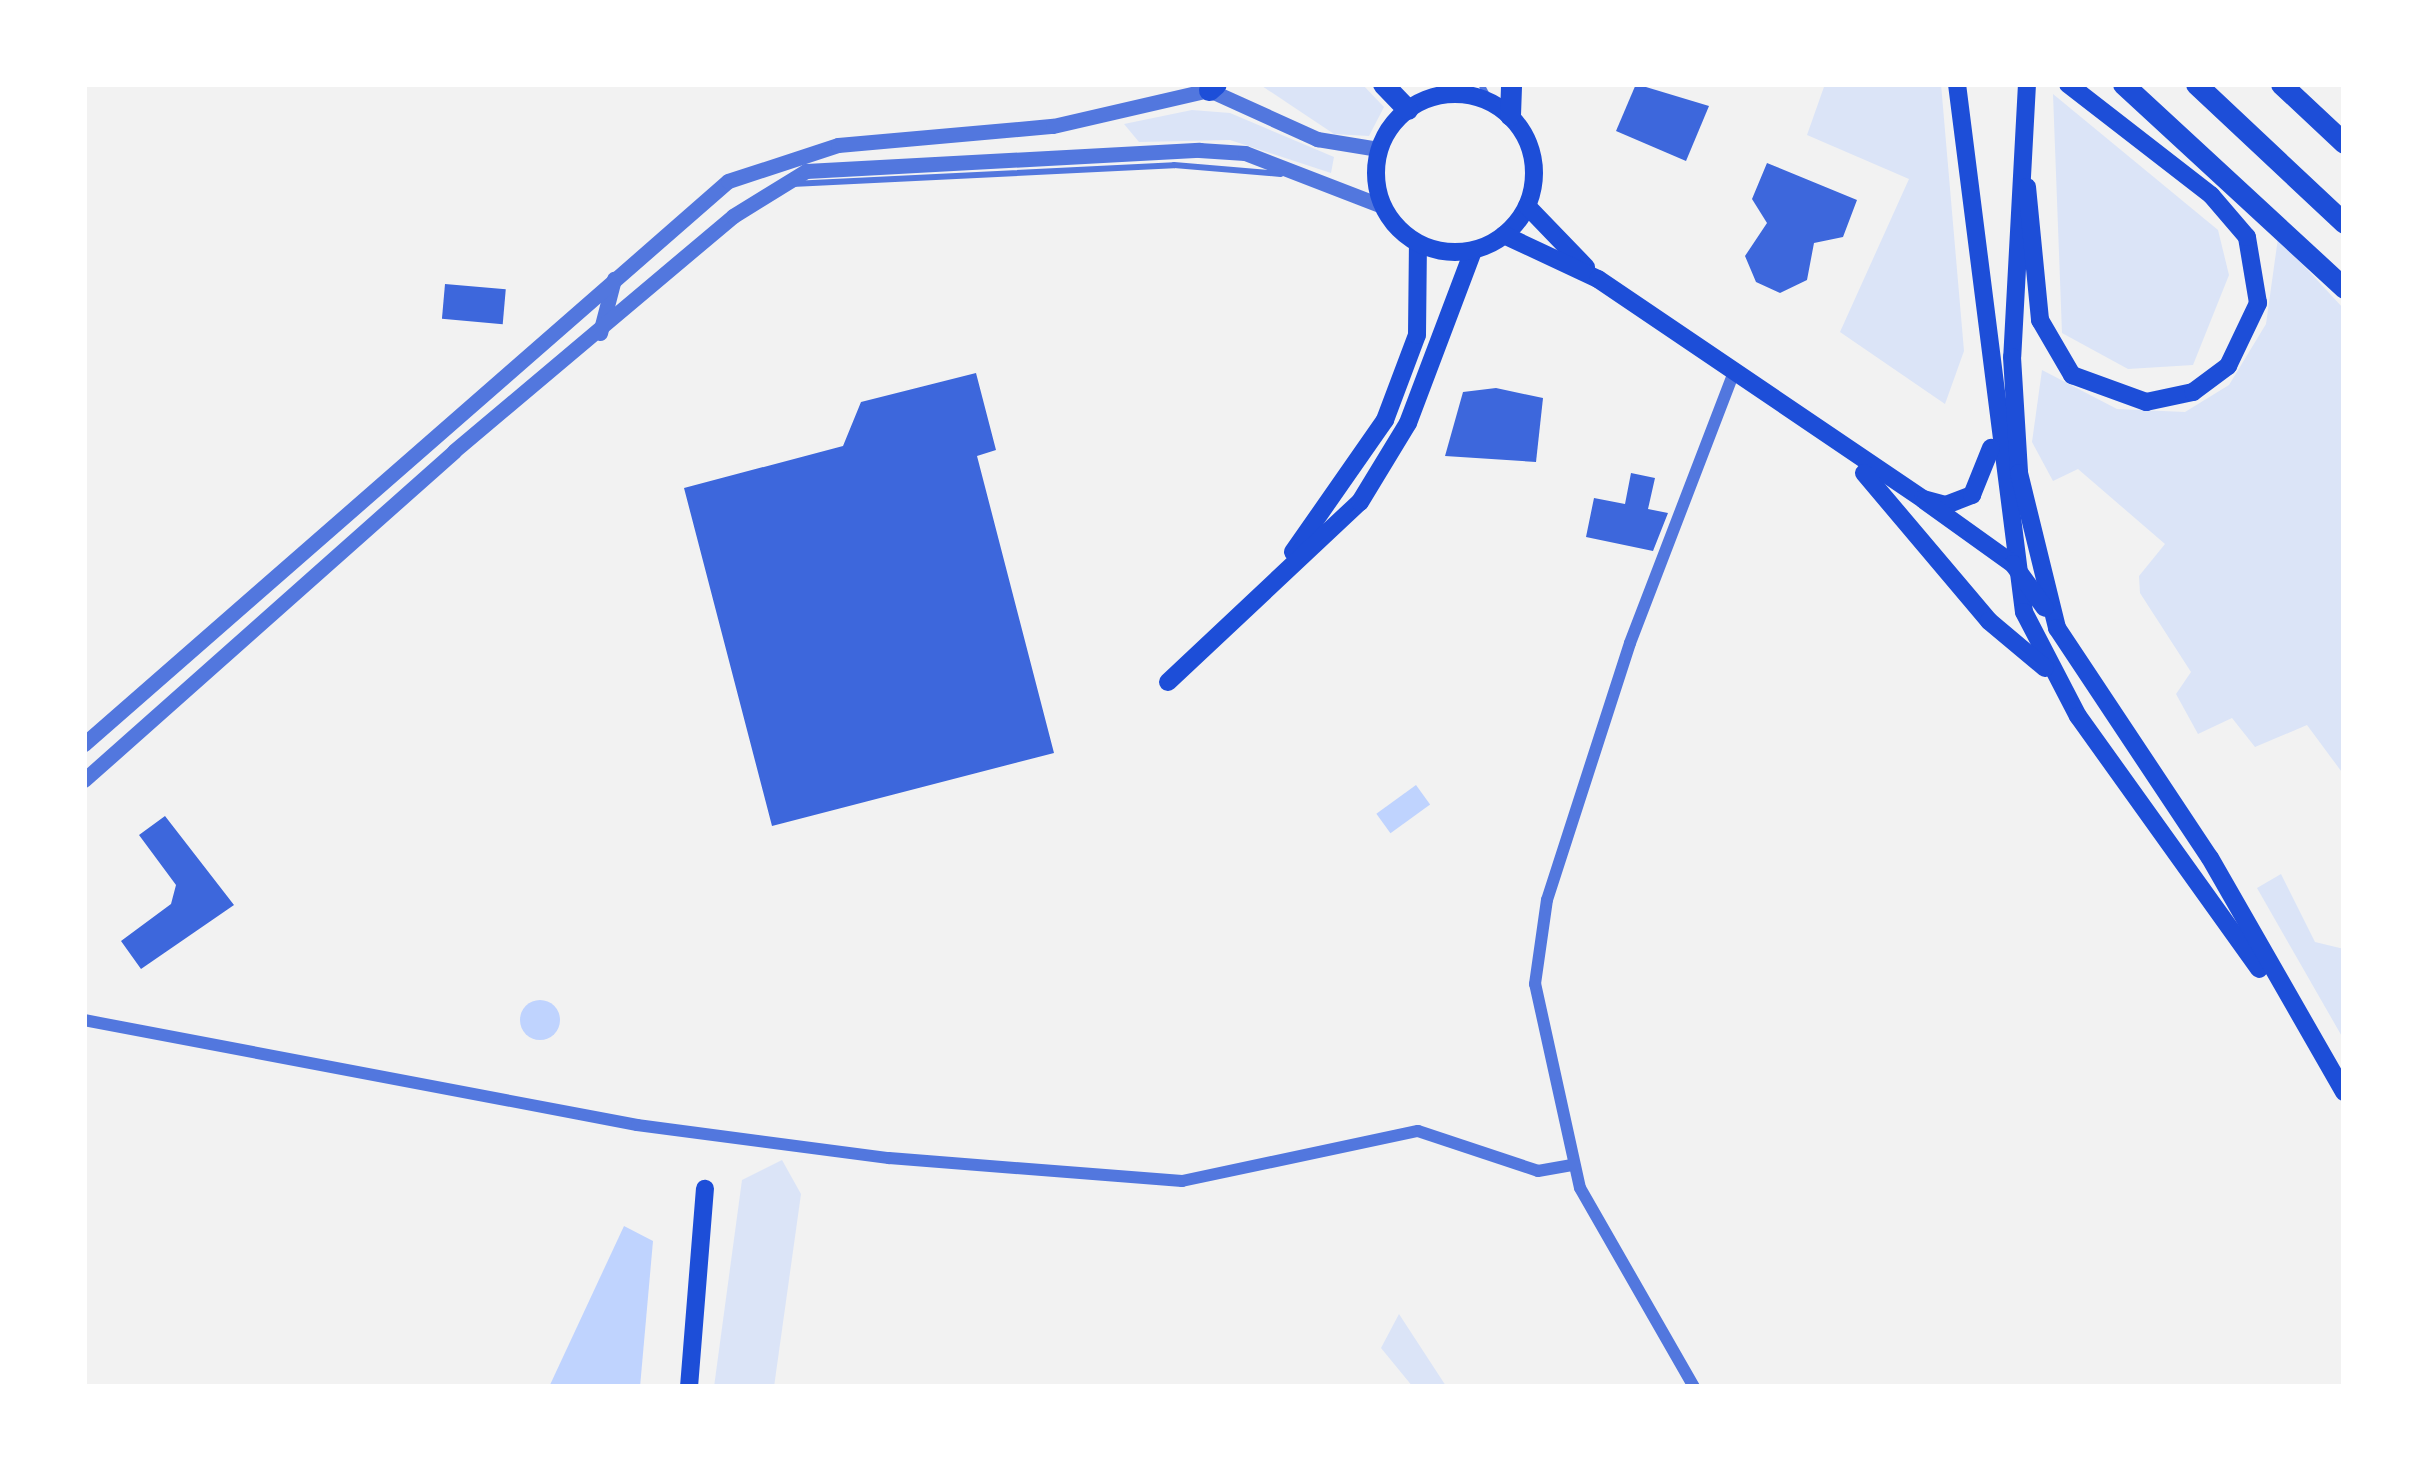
<!DOCTYPE html>
<html>
<head>
<meta charset="utf-8">
<style>
	body { margin:0 }
	#map { position:relative; width:2428px; height:1471px; overflow:hidden; background:#f2f2f2; font-family:"Playfair Display",serif }
	div>[style] { position:absolute }
	.green>* { inset:0; background:#dbe4f7 }
	.water>* { inset:0; background:#bfd3fe; transform-origin:0 0 }
	.round { border-radius:50% }
	.building>* { inset:0; background:#3d67dc; transform-origin:0 0 }
	.service>* { height:6px; margin:-3px; padding:0 3px; transform-origin:3px; border-radius:3px; background:#5277de }
	.minor>* { height:12px; margin:-6px; padding:0 6px; transform-origin:6px; border-radius:6px; background:#5277de }
	.tertiary>* { height:15px; margin:-7.5px; padding:0 7.5px; transform-origin:7.5px; border-radius:7.5px; background:#5277de }
	.secondary>* { height:18px; margin:-9px; padding:0 9px; transform-origin:9px; border-radius:9px; background:#1d4ed8 }
	.primary>* { height:18px; margin:-9px; padding:0 9px; transform-origin:9px; border-radius:9px; background:#1d4ed8 }
	.primary>.ring { margin:-9px; padding:0; box-sizing:content-box; background:none; border:18px solid #1d4ed8; border-radius:50% }
	.trunk>* { height:21px; margin:-10.5px; padding:0 10.5px; transform-origin:10.5px; border-radius:10.5px; background:#1d4ed8 }
	span { translate:-50% -50%; white-space:nowrap; text-align:center; line-height:1.15; -webkit-text-stroke:10px #fff; paint-order:stroke }
	.frame { position:absolute; inset:0; border:87px solid #fff; pointer-events:none }
</style>
</head>
<body>
<div id="map">
	<div class="green">
		<i style="clip-path:polygon(1259px 84px,1362px 84px,1384px 107px,1369px 136px,1334px 134px)"></i>
		<i style="clip-path:polygon(1825px 84px,1941px 84px,1964px 351px,1945px 404px,1840px 332px,1909px 179px,1807px 135px)"></i>
		<i style="clip-path:polygon(2053px 94px,2218px 230px,2229px 275px,2193px 365px,2128px 369px,2062px 333px)"></i>
		<i style="clip-path:polygon(1192px 110px,1230px 113px,1334px 157px,1331px 173px,1230px 140px,1139px 142px,1124px 124px)"></i>
		<i style="clip-path:polygon(2278px 238px,2344px 309px,2344px 775px,2307px 725px,2255px 747px,2232px 718px,2198px 734px,2176px 694px,2191px 672px,2140px 593px,2139px 576px,2165px 544px,2078px 469px,2053px 481px,2032px 442px,2042px 370px,2117px 409px,2185px 412px,2229px 385px,2266px 324px)"></i>
		<i style="clip-path:polygon(2281px 874px,2315px 942px,2344px 949px,2344px 1040px,2257px 888px)"></i>
		<i style="clip-path:polygon(782px 1160px,801px 1194px,774px 1387px,714px 1387px,742px 1180px)"></i>
		<i style="clip-path:polygon(1399px 1314px,1444px 1383px,1447px 1387px,1413px 1387px,1381px 1348px)"></i>
	</div>
	<div class="water">
		<i style="left:1416px;top:785px;width:24px;height:49px;rotate:54deg"></i>
		<i class="round" style="left:520px;top:1000px;width:40px;height:40px"></i>
		<i style="clip-path:polygon(624px 1226px,653px 1241px,640px 1387px,549px 1387px)"></i>
	</div>
	<div class="building">
		<i style="clip-path:polygon(1636px 84px,1709px 106px,1686px 161px,1616px 131px)"></i>
		<i style="clip-path:polygon(1767px 163px,1857px 200px,1843px 237px,1814px 243px,1807px 280px,1780px 293px,1756px 282px,1745px 256px,1767px 223px,1752px 199px)"></i>
		<i style="left:445px;top:284px;width:61px;height:35px;rotate:5deg"></i>
		<i style="clip-path:polygon(976px 373px,996px 450px,977px 456px,1054px 753px,772px 826px,684px 488px,843px 446px,861px 402px)"></i>
		<i style="clip-path:polygon(1496px 388px,1543px 398px,1536px 462px,1445px 456px,1463px 392px)"></i>
		<i style="clip-path:polygon(1631px 473px,1655px 478px,1648px 509px,1668px 513px,1653px 551px,1586px 537px,1594px 498px,1625px 504px)"></i>
		<i style="clip-path:polygon(165px 816px,234px 905px,141px 969px,121px 941px,171px 904px,176px 885px,139px 835px)"></i>
	</div>
	<div class="service">
		<i style="left:1481px;top:84px;width:19px;rotate:62deg"></i>
		<i style="left:792px;top:184px;width:382px;rotate:-2.8deg"></i>
		<i style="left:1174px;top:165px;width:107px;rotate:4.8deg"></i>
	</div>
	<div class="minor">
		<i style="left:84px;top:1020px;width:563px;rotate:10.75deg"></i>
		<i style="left:637px;top:1125px;width:254px;rotate:7.5deg"></i>
		<i style="left:889px;top:1158px;width:294px;rotate:4.5deg"></i>
		<i style="left:1182px;top:1181px;width:241px;rotate:-12deg"></i>
		<i style="left:1418px;top:1131px;width:126px;rotate:18.4deg"></i>
		<i style="left:1538px;top:1171px;width:36px;rotate:-10deg"></i>
		<i style="left:1694px;top:1387px;width:229px;rotate:-119.8deg"></i>
		<i style="left:1580px;top:1188px;width:209px;rotate:-102.4deg"></i>
		<i style="left:1535px;top:984px;width:85px;rotate:-81.9deg"></i>
		<i style="left:1547px;top:900px;width:270px;rotate:-72.1deg"></i>
		<i style="left:1630px;top:643px;width:288px;rotate:-69deg"></i>
	</div>
	<div class="tertiary">
		<i style="left:600px;top:333px;width:56px;rotate:-75.5deg"></i>
		<i style="left:84px;top:744px;width:855px;rotate:-41.16deg"></i>
		<i style="left:728px;top:181px;width:116px;rotate:-18.1deg"></i>
		<i style="left:838px;top:145px;width:216px;rotate:-5.1deg"></i>
		<i style="left:1053px;top:126px;width:160px;rotate:-13deg"></i>
		<i style="left:1209px;top:90px;width:119px;rotate:24.4deg"></i>
		<i style="left:1317px;top:139px;width:62px;rotate:9.3deg"></i>
		<i style="left:84px;top:780px;width:495px;rotate:-41.6deg"></i>
		<i style="left:454px;top:451px;width:365px;rotate:-40.1deg"></i>
		<i style="left:733px;top:216px;width:86px;rotate:-31.7deg"></i>
		<i style="left:806px;top:171px;width:394px;rotate:-3.1deg"></i>
		<i style="left:1199px;top:150px;width:46px;rotate:3.7deg"></i>
		<i style="left:1245px;top:153px;width:147px;rotate:21.1deg"></i>
	</div>
	<div class="secondary">
		<i style="left:1293px;top:552px;width:161px;rotate:-55.1deg"></i>
		<i style="left:1385px;top:420px;width:91px;rotate:-69.4deg"></i>
		<i style="left:1417px;top:335px;width:91px;rotate:-89.4deg"></i>
		<i style="left:1168px;top:682px;width:263px;rotate:-43.2deg"></i>
		<i style="left:1360px;top:502px;width:92px;rotate:-58.7deg"></i>
		<i style="left:1408px;top:423px;width:184px;rotate:-69.3deg"></i>
		<i style="left:689px;top:1387px;width:199px;rotate:-85.4deg"></i>
	</div>
	<div class="primary">
		<i style="left:1957px;top:84px;width:532px;rotate:82.77deg"></i>
		<i style="left:2024px;top:612px;width:117px;rotate:62.6deg"></i>
		<i style="left:2078px;top:716px;width:311px;rotate:54.4deg"></i>
		<i style="left:2027px;top:84px;width:273px;rotate:93.1deg"></i>
		<i style="left:2012px;top:357px;width:116px;rotate:86.5deg"></i>
		<i style="left:2019px;top:473px;width:160px;rotate:76.2deg"></i>
		<i style="left:2057px;top:628px;width:276px;rotate:56.4deg"></i>
		<i style="left:2210px;top:858px;width:270px;rotate:60.2deg"></i>
		<i class="ring" style="left:1376px;top:94px;width:140px;height:140px"></i>
		<i style="left:2027px;top:187px;width:134px;rotate:84.4deg"></i>
		<i style="left:2040px;top:320px;width:64px;rotate:59.8deg"></i>
		<i style="left:2072px;top:375px;width:79px;rotate:20deg"></i>
		<i style="left:2146px;top:402px;width:48px;rotate:-12deg"></i>
		<i style="left:2193px;top:392px;width:44px;rotate:-36.6deg"></i>
		<i style="left:2228px;top:366px;width:70px;rotate:-64.5deg"></i>
		<i style="left:2258px;top:303px;width:67px;rotate:-99.5deg"></i>
		<i style="left:2247px;top:237px;width:55px;rotate:-130.6deg"></i>
		<i style="left:2211px;top:195px;width:181px;rotate:-142.2deg"></i>
		<i style="left:1527px;top:206px;width:85px;rotate:46deg"></i>
		<i style="left:1504px;top:235px;width:104px;rotate:25.1deg"></i>
		<i style="left:1598px;top:279px;width:392px;rotate:34.1deg"></i>
		<i style="left:1923px;top:499px;width:24px;rotate:15deg"></i>
		<i style="left:1946px;top:505px;width:28px;rotate:-21deg"></i>
		<i style="left:1972px;top:495px;width:51px;rotate:-68deg"></i>
		<i style="left:1864px;top:473px;width:194px;rotate:49.8deg"></i>
		<i style="left:1989px;top:621px;width:73px;rotate:40deg"></i>
		<i style="left:1925px;top:501px;width:108px;rotate:35.6deg"></i>
		<i style="left:2013px;top:564px;width:54px;rotate:54deg"></i>
	</div>
	<div class="trunk">
		<i style="left:1383px;top:84px;width:35px;rotate:46deg"></i>
		<i style="left:2123px;top:84px;width:301px;rotate:42.7deg"></i>
		<i style="left:2196px;top:84px;width:203px;rotate:43.2deg"></i>
		<i style="left:2281px;top:84px;width:86px;rotate:43.1deg"></i>
		<i style="left:1209px;top:90px;width:9px;rotate:-41deg"></i>
		<i style="left:1510px;top:115px;width:31px;rotate:-88deg"></i>
	</div>
	<div class="frame"></div>
</div>
</body>
</html>
